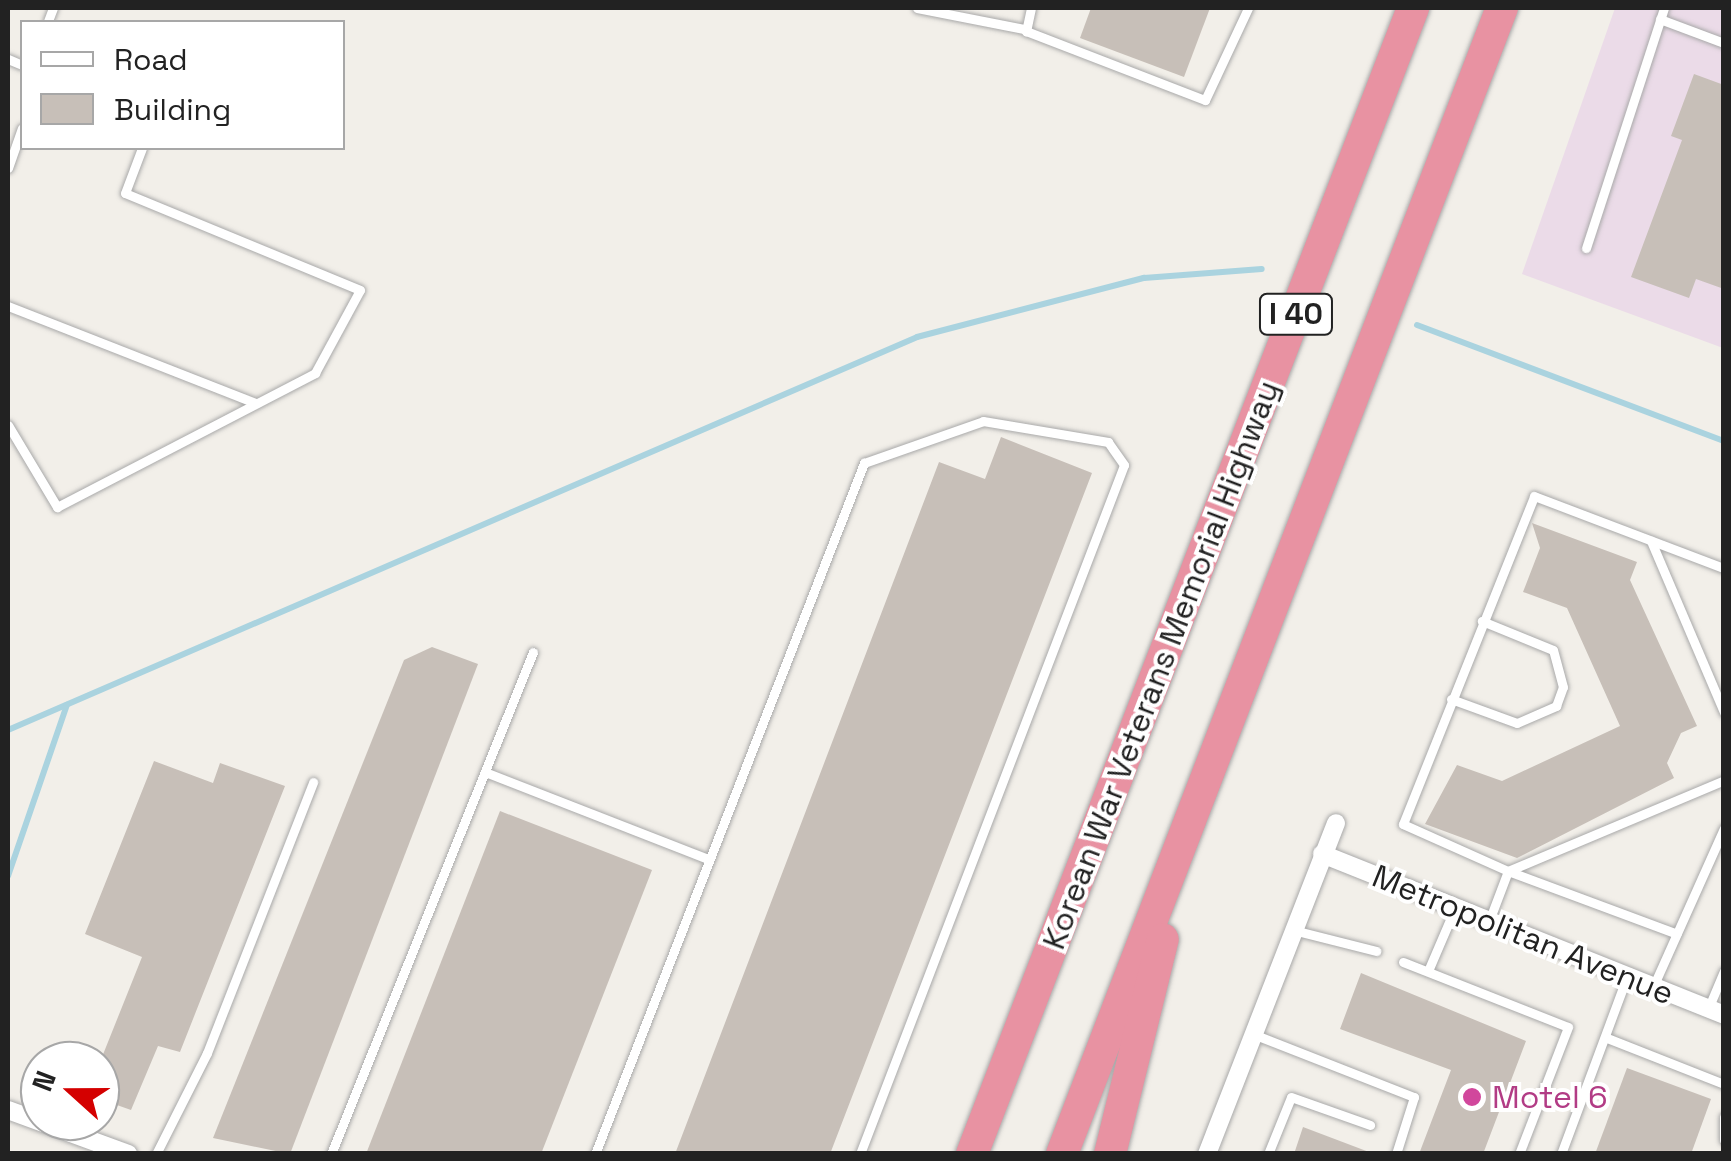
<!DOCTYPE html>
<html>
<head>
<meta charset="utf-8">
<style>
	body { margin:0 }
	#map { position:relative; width:1731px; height:1161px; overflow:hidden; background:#f2efe9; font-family:"Space Grotesk",sans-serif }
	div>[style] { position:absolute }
	.industrial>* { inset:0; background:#ebdbe8 }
	.stream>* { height:6px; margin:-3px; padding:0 3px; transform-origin:3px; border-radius:3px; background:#aad3df }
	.building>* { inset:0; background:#c7bfb8 }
	.roads { filter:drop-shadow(0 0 2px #a9a9a9) drop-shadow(0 0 2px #a9a9a9) }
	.lane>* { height:9px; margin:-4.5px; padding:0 4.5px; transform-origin:4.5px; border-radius:4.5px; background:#fff }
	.street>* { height:18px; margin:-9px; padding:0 9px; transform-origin:9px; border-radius:9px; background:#fff }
	.highway>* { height:32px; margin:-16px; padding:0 16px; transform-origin:16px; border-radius:16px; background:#e892a2 }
	.dots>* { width:28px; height:28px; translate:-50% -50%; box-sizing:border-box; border:5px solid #fff; border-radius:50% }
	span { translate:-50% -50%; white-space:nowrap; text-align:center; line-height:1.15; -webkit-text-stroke:8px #fff; paint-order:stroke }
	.shield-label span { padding:2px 8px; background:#fff; border:2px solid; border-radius:8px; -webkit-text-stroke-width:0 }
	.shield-label { font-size:30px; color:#222; font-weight:700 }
	.street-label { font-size:32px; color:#222 }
	.hotel-label { font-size:32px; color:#b23c85 }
	.left { translate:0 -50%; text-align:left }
	.frame { position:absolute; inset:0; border:10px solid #222; pointer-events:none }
	.legend { position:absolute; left:20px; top:20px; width:325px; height:130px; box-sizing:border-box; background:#fff; border:2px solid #a7a7a7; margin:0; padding:12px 18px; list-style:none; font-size:30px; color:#222 }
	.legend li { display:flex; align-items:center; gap:20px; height:50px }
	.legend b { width:50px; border:2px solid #a7a7a7 }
	.north { position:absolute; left:20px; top:1041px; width:100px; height:100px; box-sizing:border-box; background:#fff; border:2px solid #a7a7a7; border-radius:50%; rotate:291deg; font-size:28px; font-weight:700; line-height:40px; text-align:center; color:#222 }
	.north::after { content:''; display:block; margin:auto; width:35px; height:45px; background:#d40000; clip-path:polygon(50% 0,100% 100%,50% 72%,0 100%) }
</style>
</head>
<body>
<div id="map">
	<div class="industrial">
		<i style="clip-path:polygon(1615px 8px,1723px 8px,1723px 348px,1522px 274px)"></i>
	</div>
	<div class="stream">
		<i style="left:1417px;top:325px;width:328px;rotate:20.7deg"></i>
		<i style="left:8px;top:730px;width:990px;rotate:-23.38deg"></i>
		<i style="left:917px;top:337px;width:235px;rotate:-14.6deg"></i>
		<i style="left:1144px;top:278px;width:118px;rotate:-4.4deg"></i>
		<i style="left:8px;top:876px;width:181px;rotate:-71deg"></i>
	</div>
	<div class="building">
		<i style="clip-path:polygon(1091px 8px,1210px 8px,1184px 77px,1080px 38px)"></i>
		<i style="clip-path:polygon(1694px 74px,1724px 85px,1724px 289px,1696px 279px,1689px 298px,1631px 277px,1682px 140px,1671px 136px)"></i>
		<i style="clip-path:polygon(1001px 437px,1092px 473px,830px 1154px,675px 1154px,939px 462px,985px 479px)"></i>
		<i style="clip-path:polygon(1532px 523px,1637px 562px,1630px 580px,1697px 726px,1681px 733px,1667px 763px,1674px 778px,1517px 858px,1425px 824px,1457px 765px,1502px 781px,1620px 726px,1567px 608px,1523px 592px,1540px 548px)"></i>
		<i style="clip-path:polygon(432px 647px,478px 664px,290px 1154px,213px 1138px,404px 660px)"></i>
		<i style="clip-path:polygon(154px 761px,213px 783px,220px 763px,285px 786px,180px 1052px,158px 1046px,131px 1110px,100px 1099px,100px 1062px,142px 957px,85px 934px)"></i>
		<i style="clip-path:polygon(500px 811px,652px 870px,541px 1154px,366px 1154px)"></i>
		<i style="clip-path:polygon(1361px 973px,1526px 1041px,1483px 1154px,1419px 1154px,1451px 1070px,1340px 1029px)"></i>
		<i style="clip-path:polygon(1627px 1068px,1711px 1099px,1691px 1154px,1595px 1154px)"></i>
		<i style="clip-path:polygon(1303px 1127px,1369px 1152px,1369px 1154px,1294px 1154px)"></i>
	</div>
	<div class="roads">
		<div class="lane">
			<i style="left:917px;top:8px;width:109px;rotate:11.1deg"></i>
			<i style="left:1031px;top:8px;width:24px;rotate:102deg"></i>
			<i style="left:1026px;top:31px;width:192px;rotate:21.1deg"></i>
			<i style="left:1205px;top:100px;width:102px;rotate:-64.9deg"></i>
			<i style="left:1660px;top:19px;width:68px;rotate:20.6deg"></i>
			<i style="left:48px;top:21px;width:14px;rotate:-69deg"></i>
			<i style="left:8px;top:59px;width:15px;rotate:23deg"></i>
			<i style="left:8px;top:168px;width:42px;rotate:-70.7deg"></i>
			<i style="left:1586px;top:248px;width:252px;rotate:-72deg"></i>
			<i style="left:8px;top:306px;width:266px;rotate:21.4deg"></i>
			<i style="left:8px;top:425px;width:96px;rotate:59.1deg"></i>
			<i style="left:57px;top:507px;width:291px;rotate:-27.4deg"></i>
			<i style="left:315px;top:373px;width:94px;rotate:-61.5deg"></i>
			<i style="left:360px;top:290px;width:254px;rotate:-157.6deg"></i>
			<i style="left:125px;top:193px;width:48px;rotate:-69.3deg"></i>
			<i style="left:1651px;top:541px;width:186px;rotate:66.9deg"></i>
			<i style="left:1451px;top:699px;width:70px;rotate:20deg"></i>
			<i style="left:1517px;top:723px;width:43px;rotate:-23.6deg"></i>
			<i style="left:1556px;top:706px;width:20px;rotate:-70deg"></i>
			<i style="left:1563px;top:687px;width:38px;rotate:-105deg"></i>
			<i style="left:1553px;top:650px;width:77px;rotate:-157.8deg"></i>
			<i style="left:485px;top:772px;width:239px;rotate:21.3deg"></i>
			<i style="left:1508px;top:871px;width:234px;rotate:-22.8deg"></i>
			<i style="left:1508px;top:871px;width:180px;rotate:20.4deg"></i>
			<i style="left:1489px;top:921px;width:53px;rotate:-69.2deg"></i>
			<i style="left:1508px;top:871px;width:115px;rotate:-155.9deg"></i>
			<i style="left:1403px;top:824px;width:353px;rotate:-68.2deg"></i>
			<i style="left:1534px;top:496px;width:203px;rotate:20.8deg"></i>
			<i style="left:1293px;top:930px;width:86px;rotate:14.2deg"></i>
			<i style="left:1403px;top:962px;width:177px;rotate:21.5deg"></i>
			<i style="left:1568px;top:1027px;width:136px;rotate:111.1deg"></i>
			<i style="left:1428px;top:971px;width:69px;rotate:-66.8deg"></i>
			<i style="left:1653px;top:987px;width:174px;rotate:-65.9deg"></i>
			<i style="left:1708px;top:1009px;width:41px;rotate:-67.2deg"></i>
			<i style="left:1253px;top:1034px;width:173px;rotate:21.4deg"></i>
			<i style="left:1414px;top:1097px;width:60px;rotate:107.5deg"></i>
			<i style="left:1607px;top:1038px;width:126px;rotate:21.5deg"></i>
			<i style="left:1724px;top:1117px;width:23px;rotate:90deg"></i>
			<i style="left:156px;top:1154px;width:113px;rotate:-63.2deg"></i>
			<i style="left:207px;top:1053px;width:291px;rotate:-68.6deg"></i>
			<i style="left:331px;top:1154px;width:541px;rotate:-68.08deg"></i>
			<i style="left:595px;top:1154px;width:742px;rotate:-68.73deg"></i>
			<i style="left:864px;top:463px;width:126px;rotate:-19.4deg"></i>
			<i style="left:983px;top:421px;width:127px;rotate:9.5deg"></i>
			<i style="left:1108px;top:442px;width:28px;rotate:55deg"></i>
			<i style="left:1124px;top:465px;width:738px;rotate:110.97deg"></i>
			<i style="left:1268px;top:1154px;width:61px;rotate:-68deg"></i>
			<i style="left:1291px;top:1097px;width:84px;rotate:19.5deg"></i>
			<i style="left:1561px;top:1154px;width:189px;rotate:-69.6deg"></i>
		</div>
		<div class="street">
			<i style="left:1322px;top:854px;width:433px;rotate:21.8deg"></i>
			<i style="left:8px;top:1110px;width:128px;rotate:20.1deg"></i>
			<i style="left:1207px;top:1154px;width:355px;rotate:-68.7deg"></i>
		</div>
		<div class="highway">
			<i style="left:972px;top:1154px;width:1228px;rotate:-68.95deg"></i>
			<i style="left:1062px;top:1154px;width:1228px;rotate:-69deg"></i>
			<i style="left:1110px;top:1154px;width:221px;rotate:-76.2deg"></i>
		</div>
	</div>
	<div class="dots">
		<i style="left:1472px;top:1097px;background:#d1479c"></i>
	</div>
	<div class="shield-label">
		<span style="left:1296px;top:314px">I 40</span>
	</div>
	<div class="street-label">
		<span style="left:1161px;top:665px;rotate:-69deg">Korean War Veterans Memorial Highway</span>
		<span style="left:1523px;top:935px;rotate:22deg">Metropolitan Avenue</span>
	</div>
	<div class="hotel-label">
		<span class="left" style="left:1492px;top:1097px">Motel 6</span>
	</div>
	<div class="frame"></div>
	<ul class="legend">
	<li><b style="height:12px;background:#fff"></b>Road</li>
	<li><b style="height:28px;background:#c7bfb8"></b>Building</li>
	</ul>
	<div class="north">N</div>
</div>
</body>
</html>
